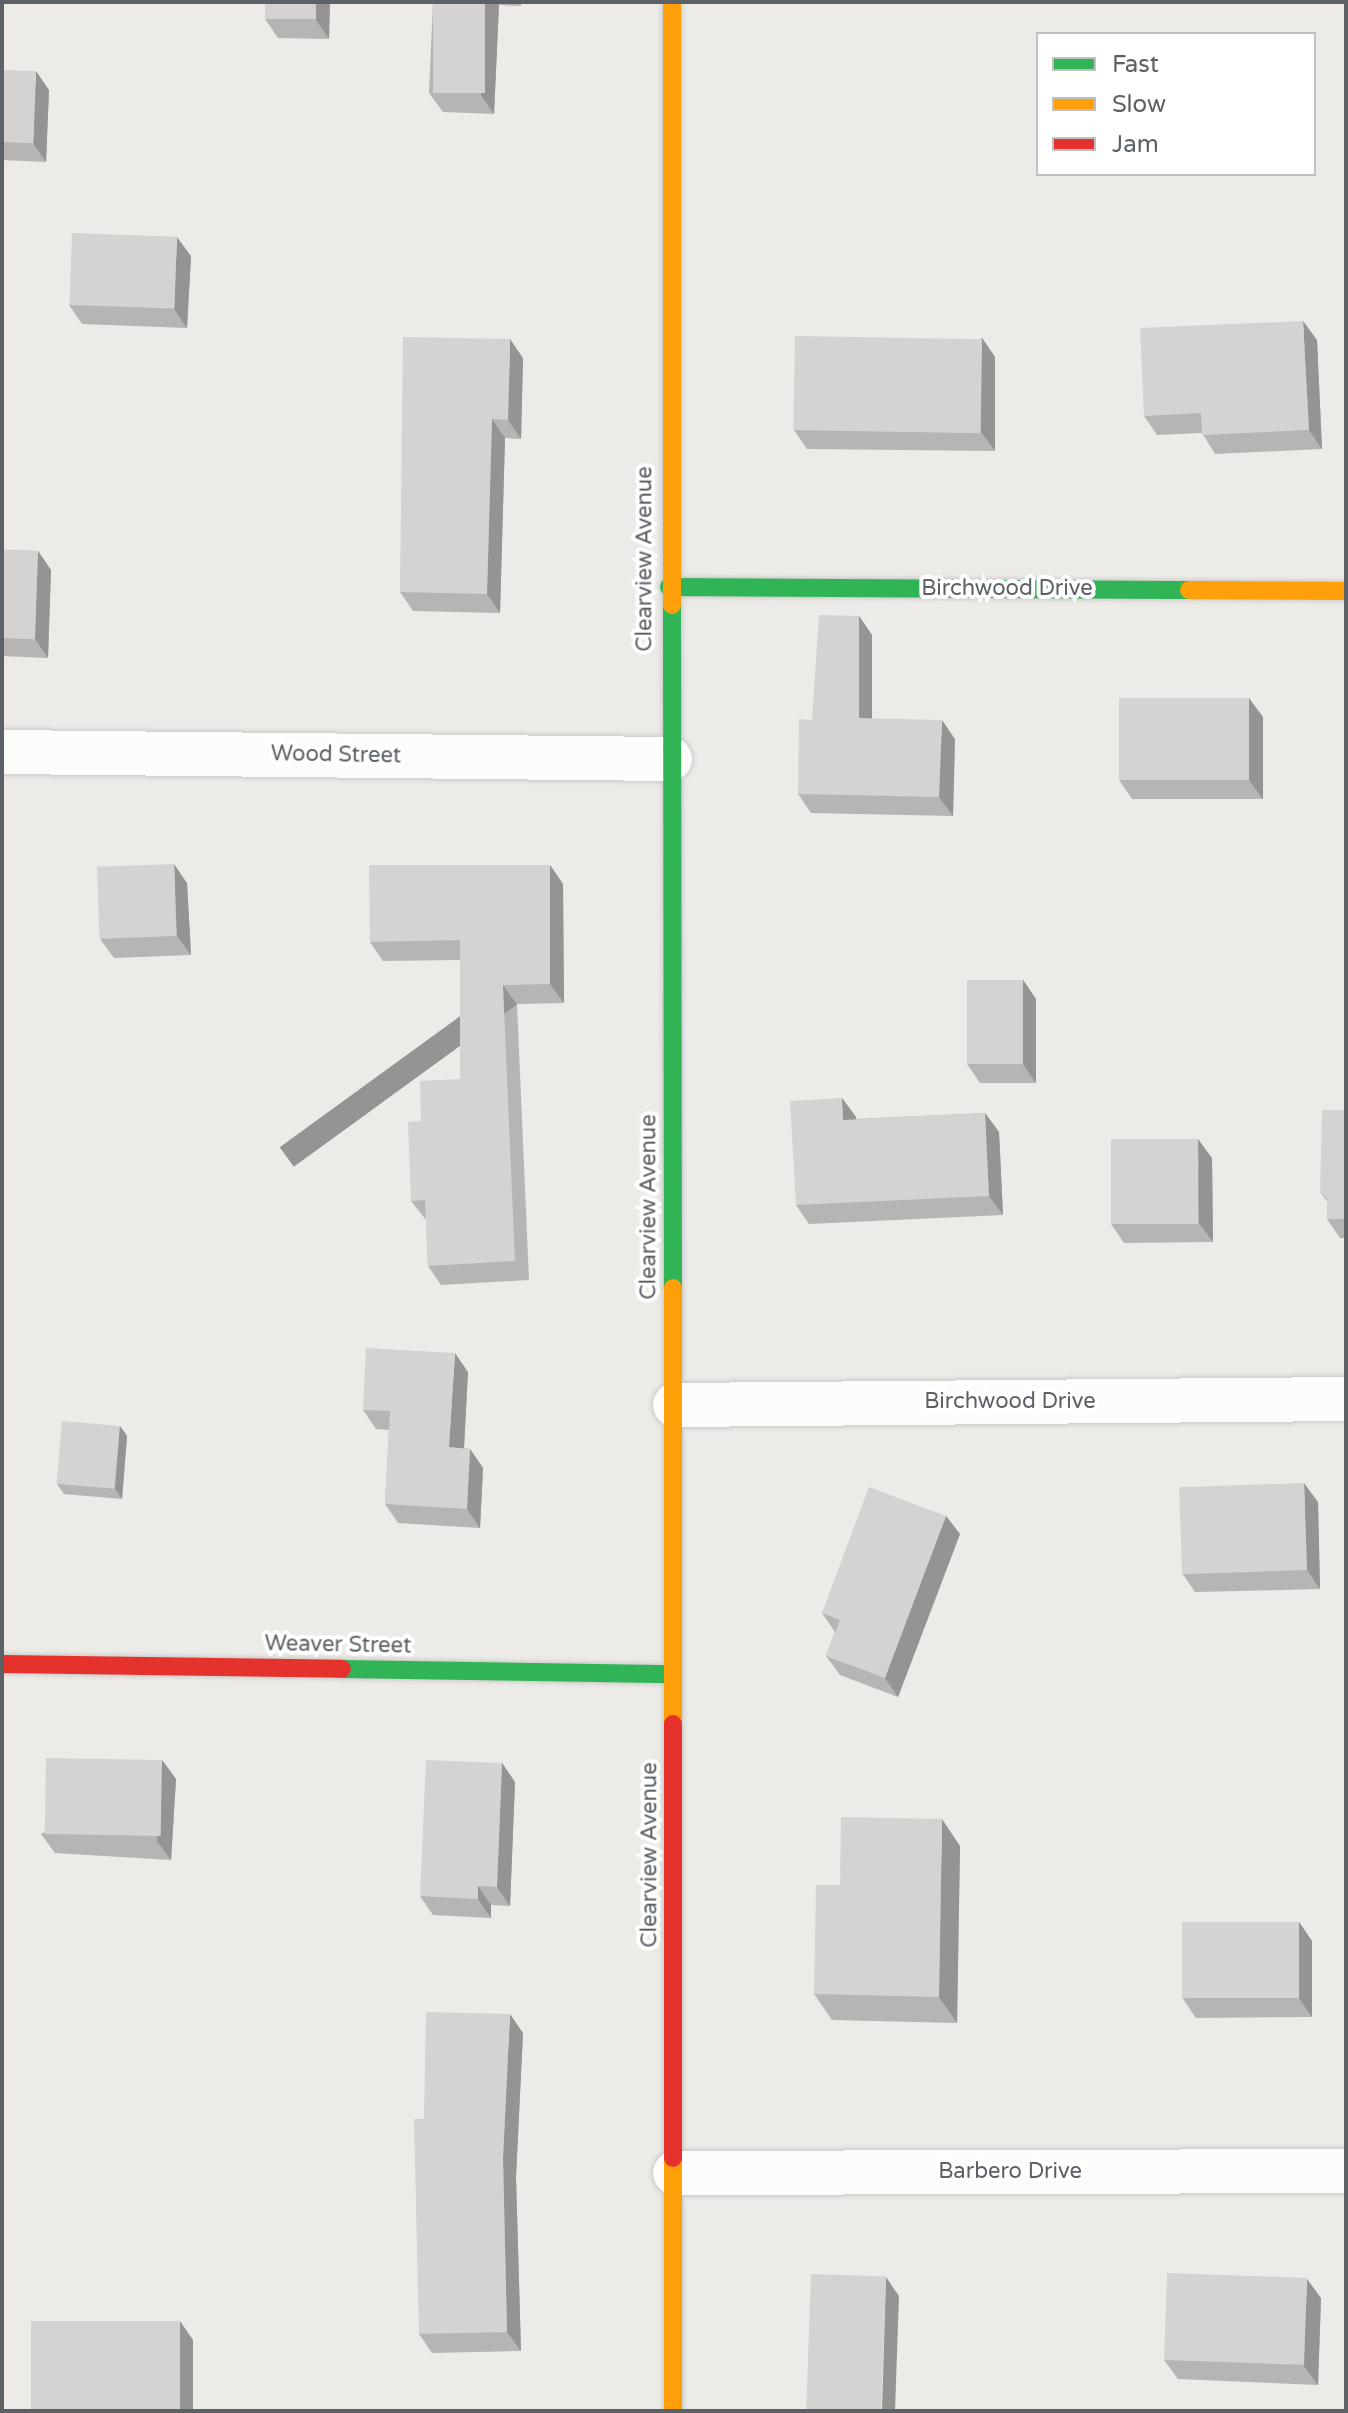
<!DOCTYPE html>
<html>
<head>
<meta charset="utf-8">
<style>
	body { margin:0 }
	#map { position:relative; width:1348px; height:2413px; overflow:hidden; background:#ecebe7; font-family:"Varela Round",sans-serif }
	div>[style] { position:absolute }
	.roads { filter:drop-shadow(0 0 2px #c9c9c9) drop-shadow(0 0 2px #c9c9c9) }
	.street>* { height:44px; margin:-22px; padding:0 22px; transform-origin:22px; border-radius:22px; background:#fcfcfb }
	.fast>* { height:18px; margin:-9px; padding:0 9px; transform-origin:9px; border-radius:9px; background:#30b455 }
	.slow>* { height:18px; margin:-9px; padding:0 9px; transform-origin:9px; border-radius:9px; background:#ff9f0a }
	.jam>* { height:18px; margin:-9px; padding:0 9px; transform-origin:9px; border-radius:9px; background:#e5322d }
	.wall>* { inset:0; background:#b6b5b4 }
	.shaded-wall>* { inset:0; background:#949492; transform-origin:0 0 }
	.building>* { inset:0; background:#d4d3d1; transform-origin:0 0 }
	span { translate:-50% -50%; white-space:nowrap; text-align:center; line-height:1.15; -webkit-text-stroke:8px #fff; paint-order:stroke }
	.street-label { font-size:22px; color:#5c6165 }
	.frame { position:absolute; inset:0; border:4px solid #5c6165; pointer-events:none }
	.legend { position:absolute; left:1036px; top:32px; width:280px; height:144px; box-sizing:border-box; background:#fff; border:2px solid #bec0c1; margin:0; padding:10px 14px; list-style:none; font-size:24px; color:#5c6165 }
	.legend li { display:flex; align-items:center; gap:16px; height:40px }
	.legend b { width:40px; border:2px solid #bec0c1 }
</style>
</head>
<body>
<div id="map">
	<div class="roads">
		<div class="street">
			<i style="left:2px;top:752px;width:668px;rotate:0.6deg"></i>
			<i style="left:675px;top:1405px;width:671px;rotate:-0.51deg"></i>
			<i style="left:675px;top:2173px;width:671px;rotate:-0.17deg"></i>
		</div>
		<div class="fast">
			<i style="left:669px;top:587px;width:520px;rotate:0.33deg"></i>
			<i style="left:672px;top:605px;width:683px;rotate:89.92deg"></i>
			<i style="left:342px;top:1669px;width:331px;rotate:0.9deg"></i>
		</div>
		<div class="slow">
			<i style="left:672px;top:2px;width:603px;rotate:90deg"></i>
			<i style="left:1189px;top:590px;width:157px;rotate:0.4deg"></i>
			<i style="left:673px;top:1288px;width:436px;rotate:90deg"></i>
			<i style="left:673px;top:2158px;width:253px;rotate:90deg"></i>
		</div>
		<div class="jam">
			<i style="left:2px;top:1664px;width:340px;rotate:0.8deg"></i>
			<i style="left:673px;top:1724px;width:434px;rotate:90deg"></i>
		</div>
	</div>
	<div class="wall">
		<i style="clip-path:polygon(330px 2px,329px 39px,278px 38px,265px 19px)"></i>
		<i style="clip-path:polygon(433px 2px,521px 2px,521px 6px,499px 5px,494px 114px,443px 112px,429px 93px)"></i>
		<i style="clip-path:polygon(2px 70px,49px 90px,46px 162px,2px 160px)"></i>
		<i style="clip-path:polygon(191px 256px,187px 328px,82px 324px,69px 305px)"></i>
		<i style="clip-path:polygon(982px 338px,995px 357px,995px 451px,807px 449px,794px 430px)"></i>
		<i style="clip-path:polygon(1317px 340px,1322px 449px,1215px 454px,1202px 433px,1157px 435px,1144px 416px)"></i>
		<i style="clip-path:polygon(523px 358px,521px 439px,505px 438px,500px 613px,413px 611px,400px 592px)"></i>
		<i style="clip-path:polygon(2px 550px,38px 551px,51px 570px,48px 658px,2px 656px)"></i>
		<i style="clip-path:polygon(859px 616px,872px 635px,872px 719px,955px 739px,953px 816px,811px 813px,798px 794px,812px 720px)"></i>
		<i style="clip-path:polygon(1263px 717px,1263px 799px,1132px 799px,1119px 780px)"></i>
		<i style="clip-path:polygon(550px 865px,563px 884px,564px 1003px,517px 1004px,529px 1280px,441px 1285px,428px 1266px,426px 1220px,411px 1201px,421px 1121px,460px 1079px,460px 960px,383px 961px,370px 942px)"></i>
		<i style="clip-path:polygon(187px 883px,191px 955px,114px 958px,100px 939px)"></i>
		<i style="clip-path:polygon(1023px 980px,1036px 999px,1036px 1083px,980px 1083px,967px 1064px)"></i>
		<i style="clip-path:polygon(842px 1098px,856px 1117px,856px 1119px,985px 1113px,999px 1132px,1003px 1215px,809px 1224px,796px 1205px)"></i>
		<i style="clip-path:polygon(1346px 1110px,1346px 1238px,1340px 1238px,1327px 1219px,1327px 1201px,1320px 1192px)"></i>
		<i style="clip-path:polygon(1212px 1158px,1213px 1242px,1124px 1243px,1111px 1224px)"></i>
		<i style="clip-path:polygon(468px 1372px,464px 1448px,470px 1449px,483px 1468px,480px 1528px,398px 1523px,385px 1504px,389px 1430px,376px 1429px,363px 1410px)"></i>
		<i style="clip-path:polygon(120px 1426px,127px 1436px,122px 1499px,64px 1494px,57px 1484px)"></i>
		<i style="clip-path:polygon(1318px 1502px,1320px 1589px,1195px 1592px,1182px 1573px)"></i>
		<i style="clip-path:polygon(946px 1516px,960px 1534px,898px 1697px,840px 1675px,826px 1656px,835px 1632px,822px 1613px)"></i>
		<i style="clip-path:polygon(162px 1760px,176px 1779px,171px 1860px,55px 1853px,41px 1834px)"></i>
		<i style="clip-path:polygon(502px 1763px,515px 1782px,510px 1906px,491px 1905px,491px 1918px,433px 1915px,420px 1896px)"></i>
		<i style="clip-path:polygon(960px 1846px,957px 2023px,832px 2020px,814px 1994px)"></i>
		<i style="clip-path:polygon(1299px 1922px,1312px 1941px,1312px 2017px,1196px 2018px,1183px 1999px)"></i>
		<i style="clip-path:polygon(523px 2033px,516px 2177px,521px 2351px,432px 2353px,419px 2334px,424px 2119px)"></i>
		<i style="clip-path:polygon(1321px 2298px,1318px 2385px,1178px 2379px,1164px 2360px)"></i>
	</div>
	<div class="shaded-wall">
		<i style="clip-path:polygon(316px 2px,330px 2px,329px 39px,316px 20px)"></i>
		<i style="clip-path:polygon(485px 2px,497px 2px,499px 5px,494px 114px,481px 95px)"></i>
		<i style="clip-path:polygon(36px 71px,49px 90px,46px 162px,33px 143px)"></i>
		<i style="clip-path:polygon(177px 237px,191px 256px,187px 328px,174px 309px)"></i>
		<i style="clip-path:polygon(1303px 321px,1317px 340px,1322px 449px,1309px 430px)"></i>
		<i style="clip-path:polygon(982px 338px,995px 357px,995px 451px,981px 432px)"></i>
		<i style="clip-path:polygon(510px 339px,523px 358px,521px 439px,508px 420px)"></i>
		<i style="clip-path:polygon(492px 419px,505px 438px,500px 613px,487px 594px)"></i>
		<i style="clip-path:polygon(38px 551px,51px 570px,48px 658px,35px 639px)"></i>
		<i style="clip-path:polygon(859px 616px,872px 635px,872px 737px,859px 718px)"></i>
		<i style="clip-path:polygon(1249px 698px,1263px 717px,1263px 799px,1249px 780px)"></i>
		<i style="clip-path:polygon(942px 720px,955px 739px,953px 816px,939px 797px)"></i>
		<i style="clip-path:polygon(174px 864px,187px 883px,191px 955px,177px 936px)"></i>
		<i style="clip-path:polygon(550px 865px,563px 884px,564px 1003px,550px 984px)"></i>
		<i style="clip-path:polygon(1023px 980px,1036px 999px,1036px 1083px,1023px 1064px)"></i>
		<i style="left:503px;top:985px;width:24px;height:276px;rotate:54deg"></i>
		<i style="clip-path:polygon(842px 1098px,856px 1117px,856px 1139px,843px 1120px)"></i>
		<i style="clip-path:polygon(985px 1113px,999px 1132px,1003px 1215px,989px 1196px)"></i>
		<i style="clip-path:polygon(1198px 1139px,1212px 1158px,1213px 1242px,1199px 1223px)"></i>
		<i style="clip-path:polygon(455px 1353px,468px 1372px,463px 1466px,449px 1447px)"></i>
		<i style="clip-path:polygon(120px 1426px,127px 1436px,122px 1499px,115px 1489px)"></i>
		<i style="clip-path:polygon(470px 1449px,483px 1468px,480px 1528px,467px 1509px)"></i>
		<i style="clip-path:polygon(1304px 1483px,1318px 1502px,1320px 1589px,1307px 1570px)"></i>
		<i style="clip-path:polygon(946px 1516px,960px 1534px,898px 1697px,885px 1678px)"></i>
		<i style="clip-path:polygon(162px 1760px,176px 1779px,171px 1860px,157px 1841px)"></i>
		<i style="clip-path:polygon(502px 1763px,515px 1782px,510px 1906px,497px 1887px)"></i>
		<i style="clip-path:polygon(942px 1819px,960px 1846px,957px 2023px,939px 1997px)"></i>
		<i style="clip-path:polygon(478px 1886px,491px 1905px,491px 1918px,478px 1899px)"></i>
		<i style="clip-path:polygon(1299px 1922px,1312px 1941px,1312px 2017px,1299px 1998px)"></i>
		<i style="clip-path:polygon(510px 2014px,523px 2033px,516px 2177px,521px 2351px,507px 2332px,503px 2158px)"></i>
		<i style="clip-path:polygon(886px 2277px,899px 2296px,895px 2411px,882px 2411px)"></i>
		<i style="clip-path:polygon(1307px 2279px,1321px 2298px,1318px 2385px,1304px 2366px)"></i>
		<i style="clip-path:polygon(180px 2321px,193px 2340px,193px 2411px,180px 2411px)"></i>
	</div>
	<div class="building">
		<i style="left:265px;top:2px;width:51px;height:17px"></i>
		<i style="left:433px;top:2px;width:52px;height:91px"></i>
		<i style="left:2px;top:70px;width:34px;height:72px;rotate:2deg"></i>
		<i style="left:72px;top:233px;width:105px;height:72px;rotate:2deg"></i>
		<i style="clip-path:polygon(1303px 321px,1309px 430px,1202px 435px,1201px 413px,1144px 416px,1140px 328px)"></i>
		<i style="left:795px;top:336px;width:187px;height:94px;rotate:1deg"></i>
		<i style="clip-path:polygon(403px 337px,510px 339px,508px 420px,492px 419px,487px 594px,400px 592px)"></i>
		<i style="left:2px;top:550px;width:36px;height:88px;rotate:2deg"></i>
		<i style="clip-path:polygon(819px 615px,859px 616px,859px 718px,942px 720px,939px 797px,798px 794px,799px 719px,812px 720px)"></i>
		<i style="left:1249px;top:698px;width:82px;height:130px;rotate:90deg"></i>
		<i style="left:174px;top:864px;width:72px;height:77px;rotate:88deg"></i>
		<i style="clip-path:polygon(369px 865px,550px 865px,550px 984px,503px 985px,515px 1261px,428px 1266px,425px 1200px,411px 1201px,408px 1122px,421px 1121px,420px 1081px,460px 1079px,460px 940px,370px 942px)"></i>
		<i style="left:967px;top:980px;width:56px;height:84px"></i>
		<i style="clip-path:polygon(842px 1098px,843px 1120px,985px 1113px,989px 1196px,796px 1205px,790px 1101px)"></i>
		<i style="clip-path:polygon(1322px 1110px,1346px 1110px,1346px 1219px,1327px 1219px,1327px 1198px,1320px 1192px)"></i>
		<i style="left:1111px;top:1139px;width:87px;height:85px"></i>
		<i style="clip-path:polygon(366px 1348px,455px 1353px,449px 1447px,470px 1449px,467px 1509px,385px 1504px,390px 1411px,363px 1410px)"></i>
		<i style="left:62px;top:1421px;width:58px;height:63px;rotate:5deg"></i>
		<i style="left:1304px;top:1483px;width:87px;height:125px;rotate:88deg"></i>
		<i style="clip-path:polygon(869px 1487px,946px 1516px,885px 1678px,826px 1656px,840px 1620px,822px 1613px)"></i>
		<i style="left:46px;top:1758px;width:116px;height:76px;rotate:1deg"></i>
		<i style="clip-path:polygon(426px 1760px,502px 1763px,497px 1887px,478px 1886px,478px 1899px,420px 1896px)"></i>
		<i style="clip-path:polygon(841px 1817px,942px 1819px,939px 1997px,814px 1994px,816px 1885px,840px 1885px)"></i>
		<i style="left:1299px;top:1922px;width:76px;height:117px;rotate:90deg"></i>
		<i style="clip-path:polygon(426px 2012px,510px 2014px,503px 2158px,507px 2332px,419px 2334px,414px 2119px,424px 2119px)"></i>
		<i style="left:1167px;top:2273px;width:140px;height:87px;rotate:2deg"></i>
		<i style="left:811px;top:2274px;width:75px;height:137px;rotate:2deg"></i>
		<i style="left:180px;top:2321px;width:90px;height:149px;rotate:90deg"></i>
	</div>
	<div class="street-label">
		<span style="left:645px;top:559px;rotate:-90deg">Clearview Avenue</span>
		<span style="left:1007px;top:589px">Birchwood Drive</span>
		<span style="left:336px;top:755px;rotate:1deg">Wood Street</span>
		<span style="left:649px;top:1207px;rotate:-90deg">Clearview Avenue</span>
		<span style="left:1010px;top:1402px">Birchwood Drive</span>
		<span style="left:338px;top:1645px;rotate:1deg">Weaver Street</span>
		<span style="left:650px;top:1855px;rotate:-90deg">Clearview Avenue</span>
		<span style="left:1010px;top:2172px">Barbero Drive</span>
	</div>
	<div class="frame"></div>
	<ul class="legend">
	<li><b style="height:10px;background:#30b455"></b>Fast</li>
	<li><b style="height:10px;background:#ff9f0a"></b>Slow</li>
	<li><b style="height:10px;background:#e5322d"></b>Jam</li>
	</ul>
</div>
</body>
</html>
